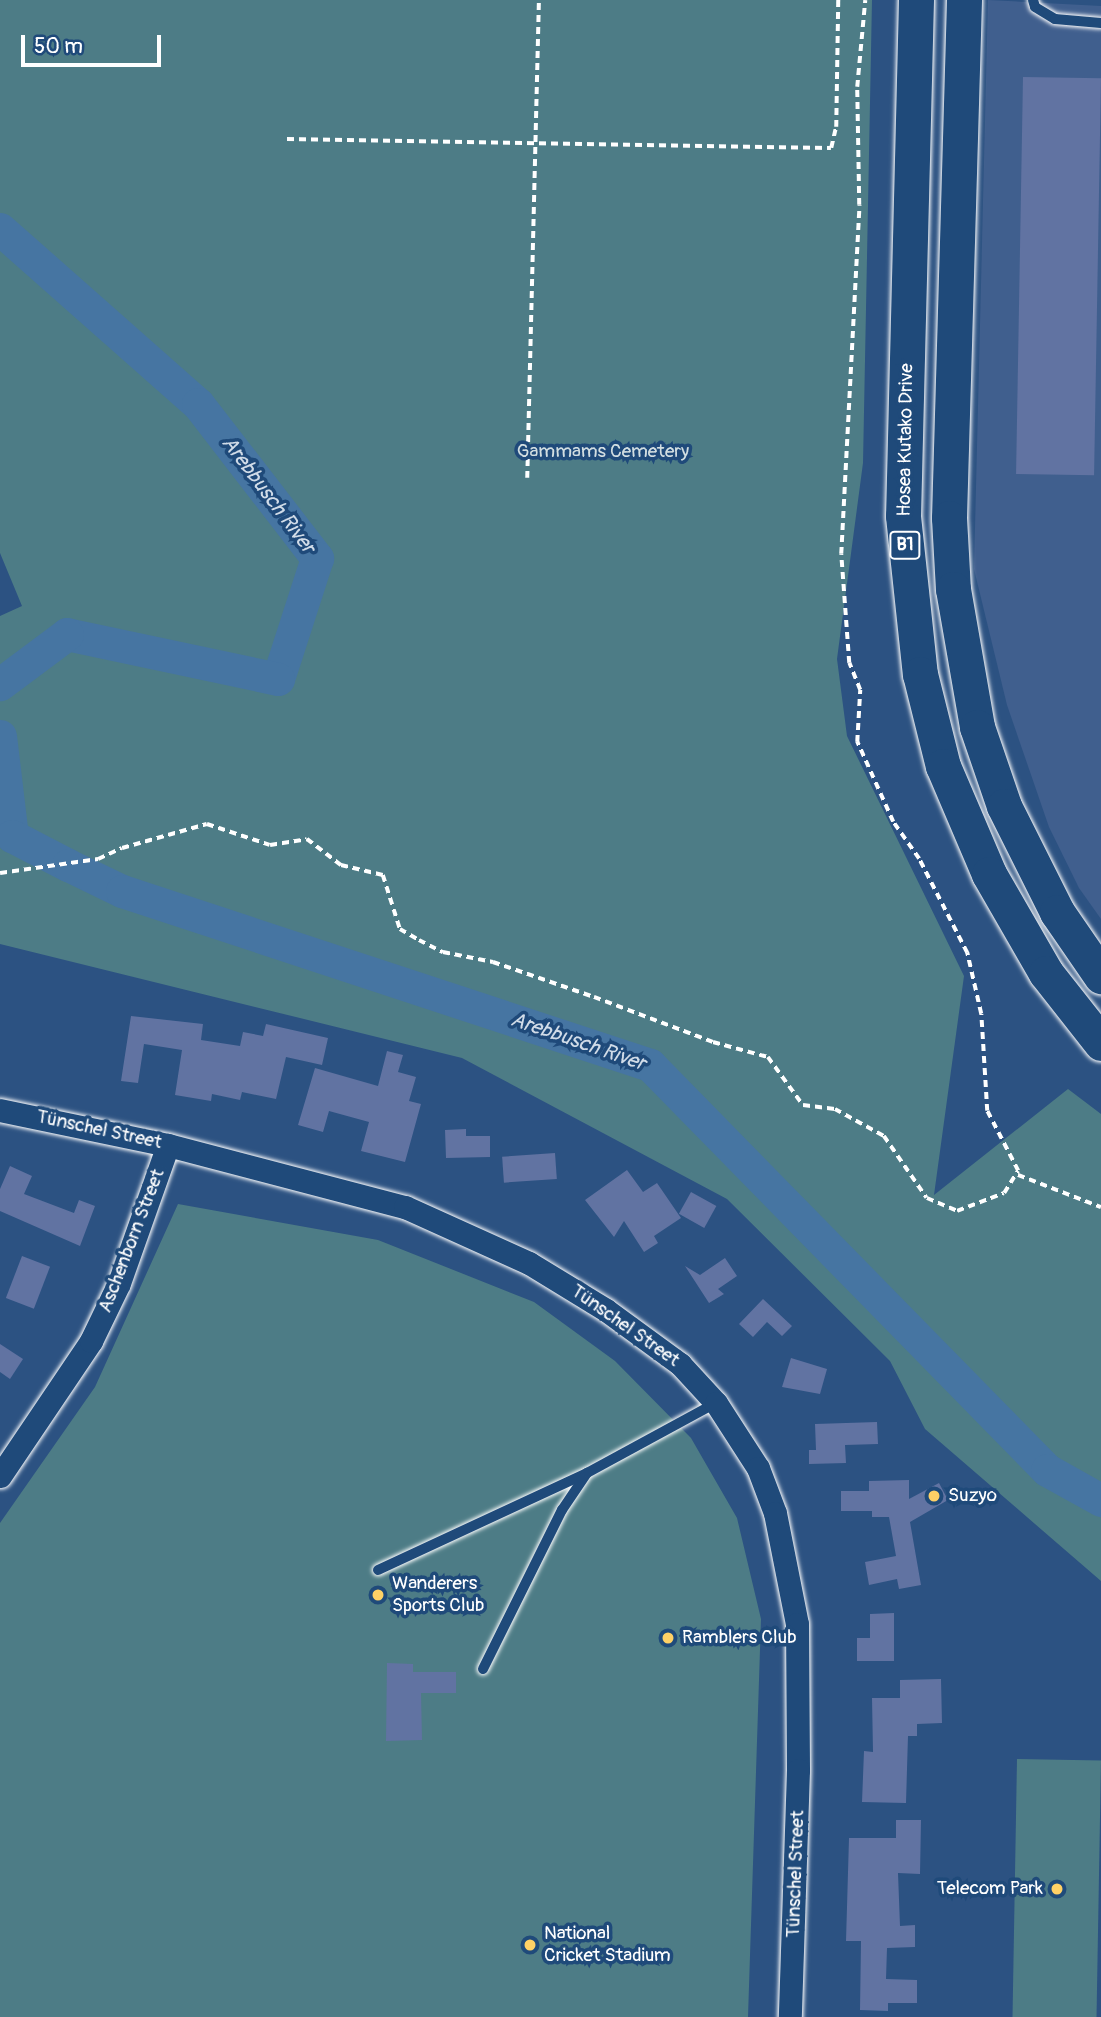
<!DOCTYPE html>
<html>
<head>
<meta charset="utf-8">
<style>
	body { margin:0 }
	#map { position:relative; width:1101px; height:2017px; overflow:hidden; background:#2c5282; font-family:Pangolin,sans-serif }
	div>[style] { position:absolute }
	.built>* { inset:0; background:#405f8e }
	.green>* { inset:0; background:#4d7c86; transform-origin:0 0 }
	.river>* { height:33px; margin:-16.5px; padding:0 16.5px; transform-origin:16.5px; border-radius:16.5px; background:#4675a2 }
	.building>* { inset:0; background:#6173a2; transform-origin:0 0 }
	.path>* { height:3.5px; margin-top:-1.75px; transform-origin:0; background:repeating-linear-gradient(90deg,#fff 0 7px,transparent 0 12px) }
	.roads { filter:drop-shadow(0 0 2px #fff) drop-shadow(0 0 2px #fff) }
	.service>* { height:10px; margin:-5px; padding:0 5px; transform-origin:5px; border-radius:5px; background:#1f4a7a }
	.minor>* { height:23px; margin:-11.5px; padding:0 11.5px; transform-origin:11.5px; border-radius:11.5px; background:#1f4a7a }
	.primary>* { height:35px; margin:-17.5px; padding:0 17.5px; transform-origin:17.5px; border-radius:17.5px; background:#1f4a7a }
	.dots>* { width:19px; height:19px; translate:-50% -50%; box-sizing:border-box; border:4px solid #1f4a7a; border-radius:50% }
	span { translate:-50% -50%; white-space:nowrap; text-align:center; line-height:1.15; -webkit-text-stroke:7px #1f4a7a; paint-order:stroke }
	.shield-label span { padding:2px 5px; background:#1f4a7a; border:2px solid; border-radius:5px; -webkit-text-stroke-width:0 }
	.shield-label { font-size:18px; color:#fff; font-weight:700 }
	.street-label { font-size:19px; color:#fff }
	.park-label { font-size:19px; color:#d2dee1 }
	.poi-label { font-size:19px; color:#fff }
	.left { translate:0 -50%; text-align:left }
	.right { translate:-100% -50%; text-align:right }
	.water-label { font-size:21px; color:#d1dce8; font-style:italic }
	.scale { position:absolute; left:21px; top:35px; width:140px; height:32px; box-sizing:border-box; border:4px solid #fff; border-top:0; padding-left:9px; font-size:21px; line-height:24px; white-space:nowrap; color:#fff; -webkit-text-stroke:5px #1f4a7a; paint-order:stroke }
</style>
</head>
<body>
<div id="map">
	<div class="built">
		<i style="clip-path:polygon(988px 0,1101px 6px,1101px 919px,1079px 888px,1049px 827px,1007px 705px,974px 569px)"></i>
	</div>
	<div class="green">
		<i style="clip-path:polygon(0 0,872px 0,863px 463px,837px 659px,847px 736px,964px 976px,934px 1195px,1068px 1089px,1101px 1114px,1101px 1581px,925px 1429px,890px 1361px,727px 1199px,462px 1058px,0 944px,0 616px,22px 606px,0 553px)"></i>
		<i style="clip-path:polygon(178px 1204px,378px 1240px,534px 1302px,615px 1361px,691px 1438px,737px 1518px,761px 1619px,748px 2017px,0 2017px,0 1523px,95px 1387px)"></i>
		<i style="left:1017px;top:1759px;width:84px;height:258px;rotate:1deg"></i>
	</div>
	<div class="river">
		<i style="left:0;top:229px;width:264px;rotate:41.5deg"></i>
		<i style="left:198px;top:404px;width:195px;rotate:52.3deg"></i>
		<i style="left:317px;top:558px;width:127px;rotate:107.9deg"></i>
		<i style="left:278px;top:679px;width:216px;rotate:-168deg"></i>
		<i style="left:67px;top:634px;width:84px;rotate:143.3deg"></i>
		<i style="left:0;top:736px;width:101px;rotate:83.2deg"></i>
		<i style="left:12px;top:836px;width:63px;rotate:27.4deg"></i>
		<i style="left:68px;top:865px;width:60px;rotate:25.7deg"></i>
		<i style="left:122px;top:891px;width:556px;rotate:18.24deg"></i>
		<i style="left:650px;top:1065px;width:567px;rotate:45.57deg"></i>
		<i style="left:1047px;top:1470px;width:62px;rotate:29.1deg"></i>
	</div>
	<div class="building">
		<i style="left:1023px;top:77px;width:78px;height:397px;rotate:1deg"></i>
		<i style="clip-path:polygon(131px 1016px,203px 1024px,201px 1040px,240px 1046px,243px 1032px,263px 1036px,266px 1024px,328px 1038px,322px 1065px,286px 1057px,276px 1099px,242px 1092px,240px 1100px,212px 1094px,211px 1101px,175px 1095px,182px 1050px,144px 1044px,138px 1083px,121px 1081px)"></i>
		<i style="clip-path:polygon(387px 1051px,403px 1055px,398px 1072px,416px 1077px,409px 1101px,421px 1104px,405px 1162px,361px 1151px,369px 1122px,329px 1111px,323px 1132px,298px 1125px,315px 1068px,378px 1086px)"></i>
		<i style="clip-path:polygon(466px 1129px,466px 1136px,490px 1136px,490px 1157px,446px 1158px,445px 1130px)"></i>
		<i style="left:555px;top:1153px;width:26px;height:53px;rotate:86deg"></i>
		<i style="clip-path:polygon(10px 1166px,32px 1176px,24px 1194px,74px 1213px,79px 1200px,95px 1206px,80px 1246px,0 1211px,0 1189px)"></i>
		<i style="clip-path:polygon(627px 1170px,643px 1192px,657px 1183px,681px 1218px,654px 1236px,658px 1243px,644px 1252px,624px 1221px,614px 1237px,585px 1200px)"></i>
		<i style="left:691px;top:1192px;width:29px;height:25px;rotate:29deg"></i>
		<i style="left:22px;top:1256px;width:30px;height:45px;rotate:21deg"></i>
		<i style="clip-path:polygon(725px 1258px,737px 1276px,718px 1289px,724px 1294px,709px 1303px,685px 1266px,700px 1275px)"></i>
		<i style="clip-path:polygon(763px 1299px,792px 1326px,782px 1336px,767px 1322px,753px 1337px,739px 1324px)"></i>
		<i style="clip-path:polygon(0 1344px,23px 1359px,10px 1379px,0 1372px)"></i>
		<i style="clip-path:polygon(791px 1358px,827px 1369px,820px 1394px,782px 1387px)"></i>
		<i style="clip-path:polygon(877px 1422px,878px 1444px,845px 1445px,846px 1463px,809px 1464px,809px 1450px,816px 1450px,815px 1424px)"></i>
		<i style="clip-path:polygon(909px 1480px,909px 1499px,939px 1483px,948px 1500px,910px 1522px,921px 1585px,899px 1589px,897px 1579px,869px 1585px,865px 1562px,896px 1556px,889px 1517px,872px 1517px,872px 1511px,841px 1511px,841px 1491px,869px 1491px,869px 1481px)"></i>
		<i style="clip-path:polygon(894px 1613px,894px 1661px,857px 1661px,857px 1638px,870px 1638px,870px 1614px)"></i>
		<i style="clip-path:polygon(387px 1663px,413px 1664px,413px 1672px,456px 1672px,456px 1693px,421px 1693px,422px 1740px,386px 1741px)"></i>
		<i style="clip-path:polygon(941px 1679px,942px 1723px,917px 1724px,917px 1736px,908px 1736px,906px 1803px,862px 1802px,864px 1751px,873px 1752px,872px 1698px,900px 1698px,900px 1680px)"></i>
		<i style="clip-path:polygon(896px 1820px,921px 1820px,920px 1874px,898px 1873px,900px 1926px,915px 1925px,915px 1947px,887px 1948px,886px 1979px,917px 1980px,917px 2003px,888px 2003px,888px 2011px,860px 2010px,861px 1941px,846px 1941px,849px 1838px,896px 1838px)"></i>
	</div>
	<div class="path">
		<i style="left:287px;top:139px;width:544px;rotate:0.95deg"></i>
		<i style="left:831px;top:148px;width:22px;rotate:-77deg"></i>
		<i style="left:836px;top:127px;width:127px;rotate:-89.1deg"></i>
		<i style="left:527px;top:478px;width:478px;rotate:-88.6deg"></i>
		<i style="left:0;top:873px;width:99px;rotate:-8.1deg"></i>
		<i style="left:98px;top:859px;width:26px;rotate:-25deg"></i>
		<i style="left:122px;top:848px;width:88px;rotate:-15.8deg"></i>
		<i style="left:207px;top:824px;width:66px;rotate:18.4deg"></i>
		<i style="left:270px;top:845px;width:37px;rotate:-9deg"></i>
		<i style="left:307px;top:839px;width:43px;rotate:37.4deg"></i>
		<i style="left:341px;top:865px;width:43px;rotate:13.4deg"></i>
		<i style="left:383px;top:875px;width:57px;rotate:72.5deg"></i>
		<i style="left:400px;top:929px;width:22px;rotate:30deg"></i>
		<i style="left:419px;top:940px;width:27px;rotate:27deg"></i>
		<i style="left:443px;top:952px;width:51px;rotate:11.3deg"></i>
		<i style="left:493px;top:962px;width:107px;rotate:19.1deg"></i>
		<i style="left:594px;top:997px;width:127px;rotate:20.7deg"></i>
		<i style="left:713px;top:1042px;width:57px;rotate:15.3deg"></i>
		<i style="left:768px;top:1057px;width:59px;rotate:53.9deg"></i>
		<i style="left:803px;top:1105px;width:32px;rotate:7deg"></i>
		<i style="left:835px;top:1109px;width:56px;rotate:28.9deg"></i>
		<i style="left:884px;top:1136px;width:75px;rotate:55.3deg"></i>
		<i style="left:927px;top:1198px;width:33px;rotate:23deg"></i>
		<i style="left:957px;top:1211px;width:50px;rotate:-21deg"></i>
		<i style="left:1004px;top:1193px;width:26px;rotate:-58deg"></i>
		<i style="left:1018px;top:1171px;width:68px;rotate:-117.3deg"></i>
		<i style="left:987px;top:1111px;width:97px;rotate:-93.5deg"></i>
		<i style="left:981px;top:1014px;width:63px;rotate:-102.9deg"></i>
		<i style="left:967px;top:953px;width:106px;rotate:-117.1deg"></i>
		<i style="left:919px;top:859px;width:45px;rotate:-125.1deg"></i>
		<i style="left:893px;top:822px;width:88px;rotate:-114.2deg"></i>
		<i style="left:857px;top:742px;width:52px;rotate:-86.7deg"></i>
		<i style="left:860px;top:690px;width:29px;rotate:-112deg"></i>
		<i style="left:849px;top:663px;width:109px;rotate:-94.2deg"></i>
		<i style="left:841px;top:554px;width:349px;rotate:-87deg"></i>
		<i style="left:859px;top:205px;width:118px;rotate:-91deg"></i>
		<i style="left:857px;top:87px;width:87px;rotate:-84.7deg"></i>
		<i style="left:1018px;top:1175px;width:89px;rotate:21.1deg"></i>
	</div>
	<div class="roads">
		<div class="service">
			<i style="left:1033px;top:0;width:7px;rotate:74deg"></i>
			<i style="left:1035px;top:7px;width:23px;rotate:31deg"></i>
			<i style="left:1055px;top:19px;width:46px;rotate:5deg"></i>
			<i style="left:378px;top:1570px;width:228px;rotate:-24.9deg"></i>
			<i style="left:483px;top:1669px;width:178px;rotate:-63.6deg"></i>
			<i style="left:562px;top:1510px;width:45px;rotate:-56deg"></i>
			<i style="left:587px;top:1473px;width:147px;rotate:-28.5deg"></i>
		</div>
		<div class="minor">
			<i style="left:0;top:1110px;width:172px;rotate:11.8deg"></i>
			<i style="left:168px;top:1145px;width:245px;rotate:14.7deg"></i>
			<i style="left:405px;top:1207px;width:136px;rotate:24.3deg"></i>
			<i style="left:529px;top:1263px;width:90px;rotate:31.4deg"></i>
			<i style="left:606px;top:1310px;width:92px;rotate:36.1deg"></i>
			<i style="left:680px;top:1364px;width:53px;rotate:47.3deg"></i>
			<i style="left:716px;top:1403px;width:77px;rotate:57.1deg"></i>
			<i style="left:758px;top:1468px;width:48px;rotate:69.3deg"></i>
			<i style="left:775px;top:1513px;width:113px;rotate:78.8deg"></i>
			<i style="left:797px;top:1624px;width:146px;rotate:89.6deg"></i>
			<i style="left:798px;top:1770px;width:247px;rotate:91.9deg"></i>
			<i style="left:0;top:1476px;width:163px;rotate:-56deg"></i>
			<i style="left:91px;top:1341px;width:64px;rotate:-64.2deg"></i>
			<i style="left:119px;top:1283px;width:146px;rotate:-70.5deg"></i>
		</div>
		<div class="primary">
			<i style="left:916px;top:0;width:516px;rotate:91.44deg"></i>
			<i style="left:903px;top:516px;width:159px;rotate:83.9deg"></i>
			<i style="left:920px;top:674px;width:95px;rotate:76deg"></i>
			<i style="left:943px;top:766px;width:117px;rotate:66.9deg"></i>
			<i style="left:989px;top:874px;width:114px;rotate:60.1deg"></i>
			<i style="left:1046px;top:973px;width:89px;rotate:51.8deg"></i>
			<i style="left:964px;top:0;width:518px;rotate:91.66deg"></i>
			<i style="left:949px;top:518px;width:71px;rotate:86.8deg"></i>
			<i style="left:953px;top:589px;width:140px;rotate:80.1deg"></i>
			<i style="left:977px;top:727px;width:83px;rotate:71.1deg"></i>
			<i style="left:1004px;top:806px;width:119px;rotate:63.4deg"></i>
			<i style="left:1057px;top:912px;width:78px;rotate:55.5deg"></i>
		</div>
	</div>
	<div class="dots">
		<i style="left:934px;top:1496px;background:#ffd166"></i>
		<i style="left:378px;top:1595px;background:#ffd166"></i>
		<i style="left:668px;top:1638px;background:#ffd166"></i>
		<i style="left:1057px;top:1889px;background:#ffd166"></i>
		<i style="left:530px;top:1945px;background:#ffd166"></i>
	</div>
	<div class="shield-label">
		<span style="left:905px;top:545px">B1</span>
	</div>
	<div class="street-label">
		<span style="left:906px;top:440px;rotate:-89deg">Hosea Kutako Drive</span>
		<span style="left:99px;top:1130px;rotate:12deg">Tünschel Street</span>
		<span style="left:132px;top:1241px;rotate:-69deg">Aschenborn Street</span>
		<span style="left:625px;top:1326px;rotate:35deg">Tünschel Street</span>
		<span style="left:796px;top:1874px;rotate:-88deg">Tünschel Street</span>
	</div>
	<div class="park-label">
		<span style="left:603px;top:452px">Gammams Cemetery</span>
	</div>
	<div class="poi-label">
		<span class="left" style="left:948px;top:1496px">Suzyo</span>
		<span class="left" style="left:392px;top:1595px">Wanderers<br>Sports Club</span>
		<span class="left" style="left:682px;top:1638px">Ramblers Club</span>
		<span class="right" style="left:1043px;top:1889px">Telecom Park</span>
		<span class="left" style="left:544px;top:1945px">National<br>Cricket Stadium</span>
	</div>
	<div class="water-label">
		<span style="left:268px;top:495px;rotate:53deg">Arebbusch River</span>
		<span style="left:578px;top:1042px;rotate:19deg">Arebbusch River</span>
	</div>
	<div class="scale">50 m</div>
</div>
</body>
</html>
